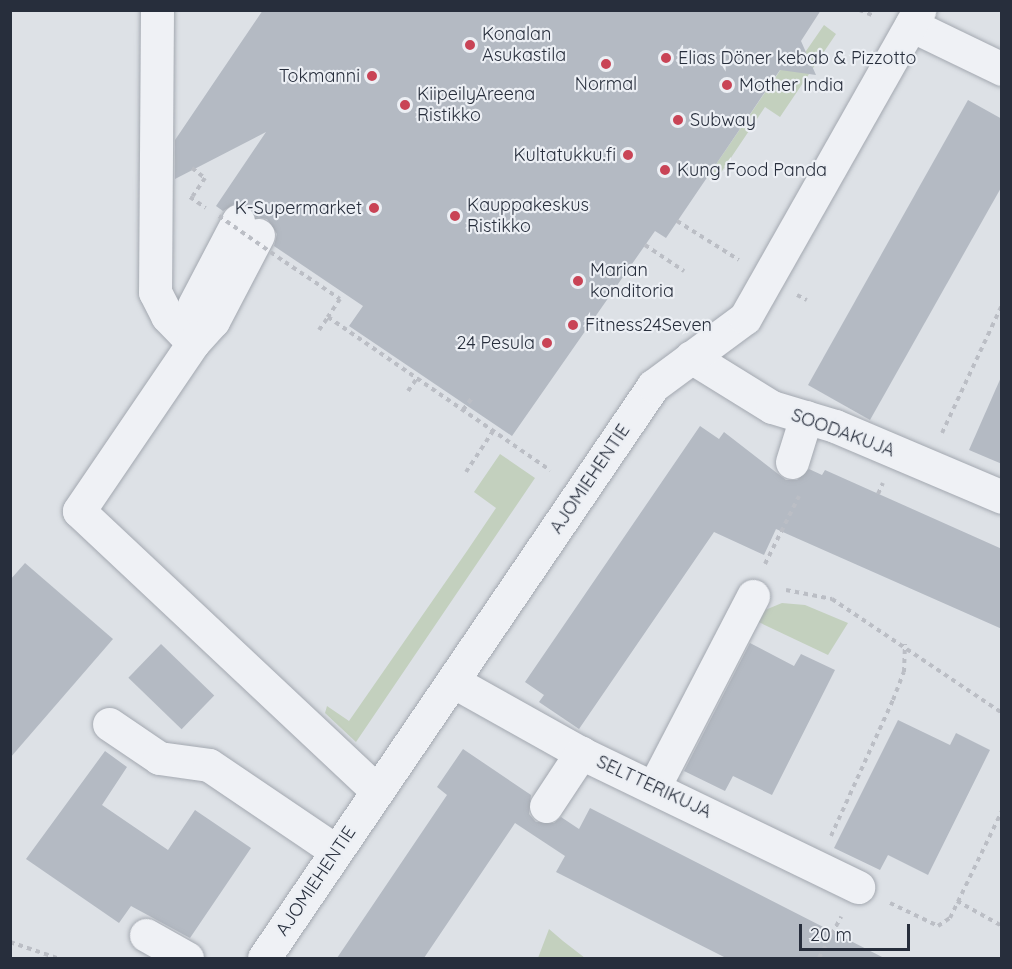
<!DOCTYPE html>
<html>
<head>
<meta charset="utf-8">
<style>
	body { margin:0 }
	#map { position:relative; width:1012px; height:969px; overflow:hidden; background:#dde1e6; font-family:Quicksand,sans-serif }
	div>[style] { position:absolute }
	.green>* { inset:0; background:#c3d0be }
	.building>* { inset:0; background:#b4bac3; transform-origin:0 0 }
	.path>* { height:4px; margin-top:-2px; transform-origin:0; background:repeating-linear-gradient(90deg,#bbbec5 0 4.5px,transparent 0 9px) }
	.roads { filter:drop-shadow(0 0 2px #a3a8b0) drop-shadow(0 0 2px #a3a8b0) }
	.minor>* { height:33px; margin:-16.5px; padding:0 16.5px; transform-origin:16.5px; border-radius:16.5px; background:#eff1f5 }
	.path-bridge>* { height:4px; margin-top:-2px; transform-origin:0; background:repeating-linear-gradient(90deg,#bbbec5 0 4.5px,transparent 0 9px) }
	.dots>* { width:16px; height:16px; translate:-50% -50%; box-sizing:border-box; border:3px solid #eceff4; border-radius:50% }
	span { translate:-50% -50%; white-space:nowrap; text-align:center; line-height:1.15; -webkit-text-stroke:4.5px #eceff4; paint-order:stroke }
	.poi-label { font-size:18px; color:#272e3c }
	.left { translate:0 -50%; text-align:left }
	.right { translate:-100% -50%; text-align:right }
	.street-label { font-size:18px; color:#272e3c }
	.frame { position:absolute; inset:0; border:12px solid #272e3c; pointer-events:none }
	.scale { position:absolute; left:799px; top:924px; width:111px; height:27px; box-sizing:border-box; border:3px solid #272e3c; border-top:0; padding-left:8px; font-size:18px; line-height:21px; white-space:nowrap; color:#272e3c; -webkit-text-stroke:4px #eceff4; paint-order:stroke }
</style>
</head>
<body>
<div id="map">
	<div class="green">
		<i style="clip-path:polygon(824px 25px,836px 34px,780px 117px,765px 107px,716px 180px,708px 176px,790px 56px,793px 71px,804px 72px,804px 54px)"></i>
		<i style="clip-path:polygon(500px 454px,535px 478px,356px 742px,325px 713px,327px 706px,349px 721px,467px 551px,496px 508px,474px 492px)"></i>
		<i style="clip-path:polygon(782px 603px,805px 605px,848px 623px,828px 655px,748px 617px)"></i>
		<i style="clip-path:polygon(549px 929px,563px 941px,585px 958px,538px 958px)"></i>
	</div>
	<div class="building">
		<i style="clip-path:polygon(263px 10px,821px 10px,801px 41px,816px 75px,780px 70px,666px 238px,655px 231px,512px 436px,349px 326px,363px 306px,274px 246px,277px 234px,267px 219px,256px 217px,246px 204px,237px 202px,223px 211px,216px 206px,266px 132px,175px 179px,175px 140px)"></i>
		<i style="clip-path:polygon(968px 100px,1002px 119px,1002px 186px,870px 420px,808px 385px)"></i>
		<i style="clip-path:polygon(1002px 375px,1002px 464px,969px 450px)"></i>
		<i style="clip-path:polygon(700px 426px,719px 439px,724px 432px,786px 480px,797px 480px,809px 469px,822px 475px,825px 470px,1002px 549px,1002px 629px,776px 529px,764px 555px,714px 532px,579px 729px,539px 702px,544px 695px,525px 682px)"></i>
		<i style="clip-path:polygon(25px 563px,113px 639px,10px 758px,10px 580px)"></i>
		<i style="clip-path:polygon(750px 643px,794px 666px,801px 654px,835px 670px,772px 795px,733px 776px,725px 791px,684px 771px)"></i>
		<i style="left:161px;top:644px;width:74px;height:47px;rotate:44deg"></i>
		<i style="clip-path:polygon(898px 720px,950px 745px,956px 733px,990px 750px,928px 875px,888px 855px,880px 870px,834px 848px)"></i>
		<i style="clip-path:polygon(463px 749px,531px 795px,529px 814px,536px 822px,554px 823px,561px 817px,579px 829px,590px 808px,884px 958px,726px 958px,556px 872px,565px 856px,515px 823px,424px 958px,337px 958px,447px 795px,437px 787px)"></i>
		<i style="clip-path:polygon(105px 751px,127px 767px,102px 805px,168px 850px,195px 810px,251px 848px,190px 938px,131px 906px,119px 923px,26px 859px)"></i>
	</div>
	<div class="path">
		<i style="left:859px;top:10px;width:17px;rotate:21deg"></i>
		<i style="left:192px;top:168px;width:16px;rotate:38deg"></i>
		<i style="left:205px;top:178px;width:22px;rotate:124deg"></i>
		<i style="left:190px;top:197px;width:19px;rotate:35deg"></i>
		<i style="left:677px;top:221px;width:73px;rotate:32.2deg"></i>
		<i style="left:645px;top:245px;width:47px;rotate:33.7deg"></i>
		<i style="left:285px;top:262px;width:66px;rotate:33.9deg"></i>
		<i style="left:340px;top:299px;width:22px;rotate:124deg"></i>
		<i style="left:328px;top:317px;width:270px;rotate:34.6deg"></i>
		<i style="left:797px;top:295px;width:11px;rotate:27deg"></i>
		<i style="left:319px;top:330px;width:16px;rotate:-55deg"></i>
		<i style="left:408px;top:391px;width:16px;rotate:-55deg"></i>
		<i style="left:463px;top:410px;width:15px;rotate:-53deg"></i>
		<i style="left:942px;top:433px;width:141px;rotate:-64.9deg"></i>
		<i style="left:466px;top:472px;width:49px;rotate:-56.6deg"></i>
		<i style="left:878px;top:494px;width:12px;rotate:-66deg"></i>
		<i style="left:765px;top:564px;width:76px;rotate:-63.4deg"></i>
		<i style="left:786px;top:590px;width:47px;rotate:11.1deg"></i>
		<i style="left:832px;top:599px;width:205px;rotate:33.8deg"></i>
		<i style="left:831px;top:836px;width:149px;rotate:-65.5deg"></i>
		<i style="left:893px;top:700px;width:30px;rotate:-69deg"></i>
		<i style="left:904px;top:672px;width:28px;rotate:-88deg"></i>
		<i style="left:957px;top:901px;width:51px;rotate:29.1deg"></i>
		<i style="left:890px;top:903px;width:53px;rotate:25.6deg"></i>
		<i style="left:938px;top:926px;width:14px;rotate:-34deg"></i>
		<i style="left:950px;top:918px;width:119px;rotate:-64.1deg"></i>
		<i style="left:10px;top:942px;width:50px;rotate:18.8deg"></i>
		<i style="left:819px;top:958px;width:47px;rotate:-61.8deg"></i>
	</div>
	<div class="roads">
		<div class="minor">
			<i style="left:157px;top:10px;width:282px;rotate:90.4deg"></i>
			<i style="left:155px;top:292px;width:27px;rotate:63deg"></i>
			<i style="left:167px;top:316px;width:37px;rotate:46deg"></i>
			<i style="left:193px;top:343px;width:203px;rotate:124.2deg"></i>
			<i style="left:79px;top:511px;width:409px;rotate:43.2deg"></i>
			<i style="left:911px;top:25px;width:101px;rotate:25.8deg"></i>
			<i style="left:193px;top:343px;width:38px;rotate:-88deg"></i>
			<i style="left:194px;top:305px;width:95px;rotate:-62.4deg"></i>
			<i style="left:193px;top:343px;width:30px;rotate:-48deg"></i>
			<i style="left:213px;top:321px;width:97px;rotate:-62.4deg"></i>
			<i style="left:691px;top:357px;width:95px;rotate:31.7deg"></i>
			<i style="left:772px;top:407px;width:66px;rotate:16.8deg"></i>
			<i style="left:835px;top:426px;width:181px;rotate:23deg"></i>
			<i style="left:792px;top:462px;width:47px;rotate:-72.7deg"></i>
			<i style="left:454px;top:682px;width:145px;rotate:29.2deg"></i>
			<i style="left:581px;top:753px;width:308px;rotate:25.8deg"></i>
			<i style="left:109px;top:724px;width:60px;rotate:34.2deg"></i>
			<i style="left:159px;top:758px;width:50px;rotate:8deg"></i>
			<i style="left:209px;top:765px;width:153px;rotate:34.1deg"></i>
			<i style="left:655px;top:785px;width:213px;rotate:-62.6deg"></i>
			<i style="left:546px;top:806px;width:64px;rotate:-56.6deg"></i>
			<i style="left:146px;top:935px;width:47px;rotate:29.3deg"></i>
			<i style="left:264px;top:958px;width:692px;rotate:-55.78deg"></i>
			<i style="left:653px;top:386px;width:114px;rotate:-36.5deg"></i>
			<i style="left:745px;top:318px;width:354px;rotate:-60.5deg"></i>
		</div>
	</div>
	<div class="path-bridge">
		<i style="left:219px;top:216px;width:80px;rotate:34.9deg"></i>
	</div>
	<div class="dots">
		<i style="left:470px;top:45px;background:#c94456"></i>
		<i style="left:666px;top:58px;background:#c94456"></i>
		<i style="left:606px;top:64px;background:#c94456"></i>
		<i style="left:372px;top:76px;background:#c94456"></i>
		<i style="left:727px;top:85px;background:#c94456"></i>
		<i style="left:405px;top:105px;background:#c94456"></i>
		<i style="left:678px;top:120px;background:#c94456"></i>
		<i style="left:628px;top:155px;background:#c94456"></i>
		<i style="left:665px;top:170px;background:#c94456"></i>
		<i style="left:374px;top:208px;background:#c94456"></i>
		<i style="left:455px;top:216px;background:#c94456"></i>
		<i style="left:578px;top:281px;background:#c94456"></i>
		<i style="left:573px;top:325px;background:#c94456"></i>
		<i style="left:547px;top:343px;background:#c94456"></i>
	</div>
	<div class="poi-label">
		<span class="left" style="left:482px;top:45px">Konalan<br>Asukastila</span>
		<span class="left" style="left:678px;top:58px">Elias Döner kebab &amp; Pizzotto</span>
		<span class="right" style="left:360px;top:76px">Tokmanni</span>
		<span style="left:606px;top:84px">Normal</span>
		<span class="left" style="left:739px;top:85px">Mother India</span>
		<span class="left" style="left:417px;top:105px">KiipeilyAreena<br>Ristikko</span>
		<span class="left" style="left:690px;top:120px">Subway</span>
		<span class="right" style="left:616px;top:155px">Kultatukku.fi</span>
		<span class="left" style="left:677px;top:170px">Kung Food Panda</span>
		<span class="left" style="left:467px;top:216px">Kauppakeskus<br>Ristikko</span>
		<span class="right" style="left:362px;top:208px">K-Supermarket</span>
		<span class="left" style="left:590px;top:281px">Marian<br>konditoria</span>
		<span class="left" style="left:585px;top:325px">Fitness24Seven</span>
		<span class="right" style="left:535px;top:343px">24 Pesula</span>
	</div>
	<div class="street-label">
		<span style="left:843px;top:433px;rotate:20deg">SOODAKUJA</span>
		<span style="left:590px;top:479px;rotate:-56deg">AJOMIEHENTIE</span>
		<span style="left:654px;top:787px;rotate:25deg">SELTTERIKUJA</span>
		<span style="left:316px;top:881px;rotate:-56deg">AJOMIEHENTIE</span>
	</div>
	<div class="frame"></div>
	<div class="scale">20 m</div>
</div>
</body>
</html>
